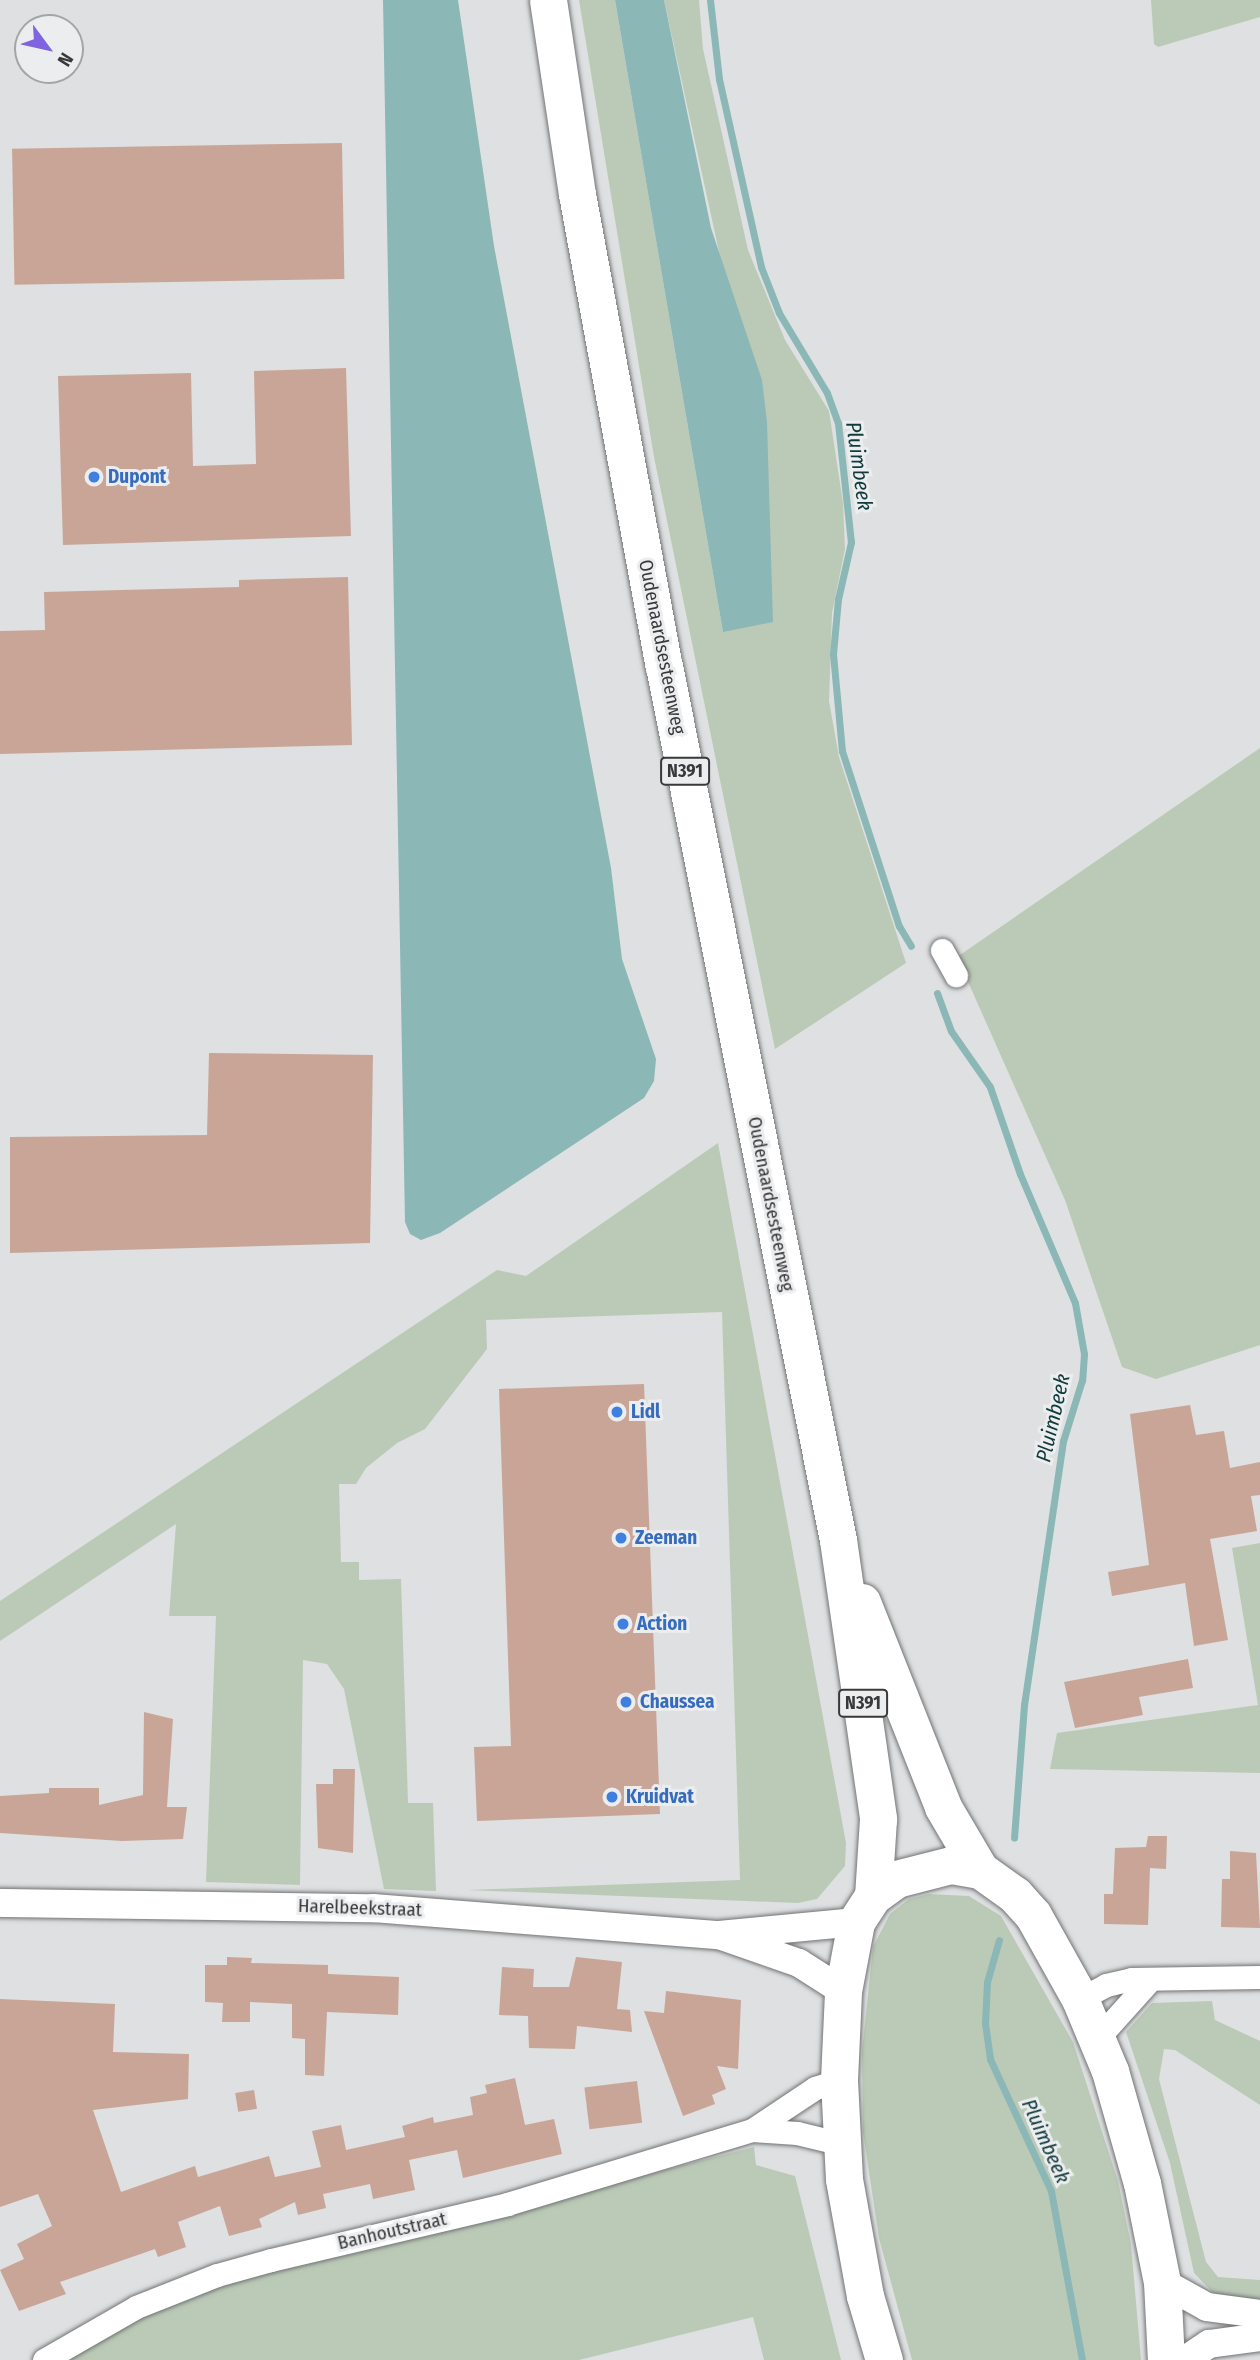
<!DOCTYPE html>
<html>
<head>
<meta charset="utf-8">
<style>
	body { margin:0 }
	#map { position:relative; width:1260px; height:2360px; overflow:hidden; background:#dee0e1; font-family:"Fira Sans Condensed",sans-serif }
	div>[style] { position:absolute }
	.green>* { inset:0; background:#bbcab7 }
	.water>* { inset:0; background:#8bb7b7 }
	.stream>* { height:7px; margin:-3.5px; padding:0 3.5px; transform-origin:3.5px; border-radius:3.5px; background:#8bb7b7 }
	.building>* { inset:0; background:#c9a598; transform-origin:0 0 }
	.roads { filter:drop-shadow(0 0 2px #727375) drop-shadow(0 0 2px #727375) }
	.minor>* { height:23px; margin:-11.5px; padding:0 11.5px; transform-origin:11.5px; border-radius:11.5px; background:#fff }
	.tertiary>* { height:28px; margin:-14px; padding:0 14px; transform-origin:14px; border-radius:14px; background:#fff }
	.primary>* { height:37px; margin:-18.5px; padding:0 18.5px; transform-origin:18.5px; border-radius:18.5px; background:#fff }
	.dots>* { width:19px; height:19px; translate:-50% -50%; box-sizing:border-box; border:4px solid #ecedef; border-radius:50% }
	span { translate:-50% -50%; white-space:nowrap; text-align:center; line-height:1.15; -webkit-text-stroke:6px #ecedef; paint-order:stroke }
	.shield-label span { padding:2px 5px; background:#ecedef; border:2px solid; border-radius:5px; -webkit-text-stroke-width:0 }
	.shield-label { font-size:18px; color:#39393a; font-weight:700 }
	.shop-label { font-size:19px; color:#366cbe; font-weight:700 }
	.left { translate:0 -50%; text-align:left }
	.street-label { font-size:19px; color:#39393a }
	.water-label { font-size:21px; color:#103a3b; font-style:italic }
	.north { position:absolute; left:14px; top:14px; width:70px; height:70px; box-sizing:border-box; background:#ecedef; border:2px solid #a4a5a7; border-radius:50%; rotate:123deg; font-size:19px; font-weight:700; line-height:28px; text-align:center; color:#39393a }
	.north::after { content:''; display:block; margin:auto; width:24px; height:32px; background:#8063de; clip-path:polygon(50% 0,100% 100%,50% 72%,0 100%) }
</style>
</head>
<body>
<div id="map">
	<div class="green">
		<i style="clip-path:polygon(579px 0,615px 0,723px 632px,725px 279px,664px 0,699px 0,703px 49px,748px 250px,785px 340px,829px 411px,843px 503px,845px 549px,832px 613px,829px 701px,839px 757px,906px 963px,775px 1049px,654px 457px)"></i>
		<i style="clip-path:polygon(1151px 0,1260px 0,1260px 17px,1158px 47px,1154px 44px)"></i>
		<i style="clip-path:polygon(1260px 748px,1260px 1345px,1156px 1379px,1122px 1367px,1065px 1200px,957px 957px)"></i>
		<i style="clip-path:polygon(718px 1143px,846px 1843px,845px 1866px,817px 1899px,798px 1903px,467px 1890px,740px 1880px,722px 1312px,486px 1320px,487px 1349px,425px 1429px,397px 1443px,366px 1468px,356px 1484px,339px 1484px,341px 1562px,359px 1562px,359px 1580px,401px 1579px,408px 1803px,433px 1803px,436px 1891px,384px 1889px,344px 1689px,327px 1664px,303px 1660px,300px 1885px,206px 1882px,216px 1616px,169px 1616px,176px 1524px,0 1641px,0 1601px,497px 1270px,526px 1276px)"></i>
		<i style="clip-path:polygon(1260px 1543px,1260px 1773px,1050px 1769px,1057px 1733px,1258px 1705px,1232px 1548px)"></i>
		<i style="clip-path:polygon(929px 1894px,969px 1896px,1001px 1916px,1073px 2042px,1118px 2181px,1131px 2244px,1141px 2360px,912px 2360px,879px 2238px,863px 2132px,862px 2052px,873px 1947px,890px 1914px,909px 1899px)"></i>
		<i style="clip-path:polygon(1212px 2001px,1215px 2020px,1260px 2041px,1260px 2105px,1175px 2050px,1164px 2049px,1159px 2079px,1206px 2262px,1218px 2277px,1260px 2280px,1260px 2303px,1221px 2301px,1194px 2273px,1170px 2163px,1126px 2032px,1152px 2003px)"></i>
		<i style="clip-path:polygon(754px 2147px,756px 2165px,795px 2176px,841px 2360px,764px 2360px,753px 2317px,579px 2360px,58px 2360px,155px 2309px,226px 2282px)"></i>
	</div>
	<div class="water">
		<i style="clip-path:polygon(383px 0,458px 0,494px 246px,611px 868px,622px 959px,656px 1059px,654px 1081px,644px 1098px,440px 1233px,421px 1240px,410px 1234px,405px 1222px)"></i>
		<i style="clip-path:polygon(615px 0,664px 0,711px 228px,762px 380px,767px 422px,773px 622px,723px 632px)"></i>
	</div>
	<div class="stream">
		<i style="left:710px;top:0;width:80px;rotate:83.5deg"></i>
		<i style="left:719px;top:79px;width:193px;rotate:77.4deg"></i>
		<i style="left:761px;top:267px;width:49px;rotate:68.6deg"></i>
		<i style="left:779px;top:313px;width:93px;rotate:59deg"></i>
		<i style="left:827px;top:393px;width:32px;rotate:70deg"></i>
		<i style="left:838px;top:423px;width:120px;rotate:83.8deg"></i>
		<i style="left:851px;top:542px;width:58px;rotate:102.8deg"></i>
		<i style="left:838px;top:599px;width:55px;rotate:95.2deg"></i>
		<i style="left:833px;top:654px;width:97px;rotate:84.7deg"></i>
		<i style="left:842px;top:751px;width:184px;rotate:72deg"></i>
		<i style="left:899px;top:926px;width:23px;rotate:59deg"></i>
		<i style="left:937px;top:993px;width:40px;rotate:69.8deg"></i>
		<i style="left:951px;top:1031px;width:68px;rotate:55.1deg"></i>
		<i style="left:990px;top:1087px;width:92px;rotate:71deg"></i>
		<i style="left:1020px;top:1174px;width:140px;rotate:66.9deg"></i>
		<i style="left:1075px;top:1303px;width:52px;rotate:80deg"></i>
		<i style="left:1084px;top:1354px;width:26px;rotate:94deg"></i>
		<i style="left:1082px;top:1380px;width:64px;rotate:107.3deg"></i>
		<i style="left:1063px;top:1441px;width:267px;rotate:98.4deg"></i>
		<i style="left:1024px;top:1705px;width:133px;rotate:94.3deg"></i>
		<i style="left:999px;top:1940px;width:44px;rotate:105.9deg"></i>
		<i style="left:987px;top:1982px;width:41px;rotate:92.8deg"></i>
		<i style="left:985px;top:2023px;width:36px;rotate:82deg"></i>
		<i style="left:990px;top:2059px;width:145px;rotate:65.2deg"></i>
		<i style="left:1051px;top:2191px;width:172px;rotate:79.6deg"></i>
	</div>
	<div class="building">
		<i style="left:342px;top:143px;width:136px;height:330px;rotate:89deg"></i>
		<i style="clip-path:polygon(346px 368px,351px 536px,63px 545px,58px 376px,191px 373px,193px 466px,256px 464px,254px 371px)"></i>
		<i style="clip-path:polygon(348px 577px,352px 745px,0 754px,0 631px,45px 630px,44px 592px,239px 587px,239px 580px)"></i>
		<i style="clip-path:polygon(209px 1053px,373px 1055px,370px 1243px,10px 1253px,10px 1137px,207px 1135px)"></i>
		<i style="clip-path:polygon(644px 1384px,660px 1814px,477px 1821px,474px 1747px,511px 1746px,499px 1389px)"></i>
		<i style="clip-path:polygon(1190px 1405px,1196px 1435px,1224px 1431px,1230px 1468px,1260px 1462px,1260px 1495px,1251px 1496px,1257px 1531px,1210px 1539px,1228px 1640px,1194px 1646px,1185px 1583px,1112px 1596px,1108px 1572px,1149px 1565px,1130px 1414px)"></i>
		<i style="clip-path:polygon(1188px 1659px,1193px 1688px,1139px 1697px,1143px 1715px,1075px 1728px,1064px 1682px)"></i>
		<i style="clip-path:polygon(144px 1712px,173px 1719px,167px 1807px,187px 1807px,183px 1839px,122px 1841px,0 1833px,0 1796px,49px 1793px,49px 1788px,99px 1788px,99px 1805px,143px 1795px)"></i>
		<i style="clip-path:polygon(333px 1769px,355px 1769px,353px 1853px,318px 1848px,316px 1784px,333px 1784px)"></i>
		<i style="clip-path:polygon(1148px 1836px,1167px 1836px,1166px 1869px,1150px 1868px,1148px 1925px,1104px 1924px,1104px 1894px,1113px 1894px,1115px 1848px,1146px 1847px)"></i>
		<i style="clip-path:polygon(1230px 1851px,1256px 1853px,1260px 1928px,1221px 1927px,1222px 1879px,1230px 1879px)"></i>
		<i style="clip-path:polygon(227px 1957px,252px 1958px,251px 1963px,328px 1965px,328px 1974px,399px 1977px,398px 2015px,327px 2012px,324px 2076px,305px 2075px,305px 2039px,292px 2038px,292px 2004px,250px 2002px,250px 2022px,222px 2022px,223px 2003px,205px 2002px,205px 1965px,227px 1965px)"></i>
		<i style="clip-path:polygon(576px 1957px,622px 1962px,617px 2009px,630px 2010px,632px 2032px,577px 2026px,575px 2049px,529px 2048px,528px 2016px,499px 2015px,502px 1967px,534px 1969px,533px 1987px,569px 1987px)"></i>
		<i style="clip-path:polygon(666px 1991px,741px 2000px,738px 2069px,717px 2066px,726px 2089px,712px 2095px,715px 2104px,683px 2116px,644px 2011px,664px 2013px)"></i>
		<i style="clip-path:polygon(0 1999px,115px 2004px,113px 2052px,189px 2054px,188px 2099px,93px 2110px,121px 2192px,195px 2166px,198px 2177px,269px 2156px,275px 2177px,321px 2167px,312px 2131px,341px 2125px,346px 2150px,405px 2137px,402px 2126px,433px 2117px,434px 2123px,473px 2115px,470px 2097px,487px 2093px,485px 2085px,515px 2078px,525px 2125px,554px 2119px,562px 2154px,463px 2178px,457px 2150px,409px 2160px,415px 2190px,373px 2199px,370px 2184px,323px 2194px,326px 2208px,298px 2215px,295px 2202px,259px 2219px,262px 2227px,229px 2236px,220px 2206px,178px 2222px,186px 2247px,158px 2257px,155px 2249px,60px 2282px,66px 2294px,19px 2311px,0 2270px,24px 2259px,17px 2244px,52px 2226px,38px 2194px,0 2207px)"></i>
		<i style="left:637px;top:2081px;width:42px;height:53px;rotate:83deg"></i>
		<i style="left:254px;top:2090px;width:19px;height:19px;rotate:81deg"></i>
	</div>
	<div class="roads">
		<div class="minor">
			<i style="left:942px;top:950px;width:29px;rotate:61deg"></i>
			<i style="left:1080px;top:1999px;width:30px;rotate:-28deg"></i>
			<i style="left:1106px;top:1985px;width:26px;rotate:-13deg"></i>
			<i style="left:1131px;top:1979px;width:129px;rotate:-0.9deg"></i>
			<i style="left:1097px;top:2039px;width:79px;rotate:-48.1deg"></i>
			<i style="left:752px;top:2130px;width:76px;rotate:-33.7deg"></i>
			<i style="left:815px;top:2088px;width:25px;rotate:-18deg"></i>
			<i style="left:44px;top:2360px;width:106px;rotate:-29.9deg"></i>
			<i style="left:136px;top:2307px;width:87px;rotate:-21.6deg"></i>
			<i style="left:217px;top:2275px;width:56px;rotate:-15.5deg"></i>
			<i style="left:271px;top:2260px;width:243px;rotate:-13.3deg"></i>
			<i style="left:507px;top:2204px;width:256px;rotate:-16.8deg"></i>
			<i style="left:752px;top:2130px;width:45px;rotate:3.8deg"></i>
			<i style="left:797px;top:2133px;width:46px;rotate:13.7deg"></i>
		</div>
		<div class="tertiary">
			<i style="left:0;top:1903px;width:373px;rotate:0.8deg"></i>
			<i style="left:373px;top:1908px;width:347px;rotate:4.5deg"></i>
			<i style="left:719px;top:1935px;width:138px;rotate:-5.4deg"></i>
			<i style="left:719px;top:1935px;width:85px;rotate:19.3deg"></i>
			<i style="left:799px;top:1963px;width:52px;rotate:32.5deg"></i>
			<i style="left:1162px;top:2282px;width:51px;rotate:29.1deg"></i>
			<i style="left:1207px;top:2307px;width:53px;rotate:7.5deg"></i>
			<i style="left:1185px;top:2360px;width:29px;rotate:-34deg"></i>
			<i style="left:1209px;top:2344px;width:51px;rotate:-7.8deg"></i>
		</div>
		<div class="primary">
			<i style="left:548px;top:0;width:196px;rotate:81.5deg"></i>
			<i style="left:577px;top:194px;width:480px;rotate:79.6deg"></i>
			<i style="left:664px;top:666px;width:891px;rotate:78.74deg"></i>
			<i style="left:838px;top:1540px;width:282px;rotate:81.8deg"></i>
			<i style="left:878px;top:1819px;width:77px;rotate:93.7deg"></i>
			<i style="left:862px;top:1602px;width:220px;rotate:68.4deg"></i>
			<i style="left:943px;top:1807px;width:73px;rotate:59.6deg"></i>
			<i style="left:884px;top:2360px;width:67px;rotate:-106.5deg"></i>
			<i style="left:865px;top:2296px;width:119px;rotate:-100.2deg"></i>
			<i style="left:844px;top:2179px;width:99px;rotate:-92.9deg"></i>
			<i style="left:839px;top:2080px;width:89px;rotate:-87.4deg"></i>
			<i style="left:843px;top:1991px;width:70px;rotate:-79.3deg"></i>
			<i style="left:856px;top:1922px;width:31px;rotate:-57deg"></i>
			<i style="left:873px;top:1896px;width:29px;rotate:-36deg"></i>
			<i style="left:896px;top:1879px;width:57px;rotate:-14.3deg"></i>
			<i style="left:951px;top:1865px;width:29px;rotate:10deg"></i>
			<i style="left:980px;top:1870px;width:43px;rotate:35.5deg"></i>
			<i style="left:1015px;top:1895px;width:27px;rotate:48deg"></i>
			<i style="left:1033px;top:1915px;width:96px;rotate:60.8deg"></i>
			<i style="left:1080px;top:1999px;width:78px;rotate:67.4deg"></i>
			<i style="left:1110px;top:2071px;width:116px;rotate:74.1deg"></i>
			<i style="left:1142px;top:2183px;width:101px;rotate:78.6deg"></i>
			<i style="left:1162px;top:2282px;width:78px;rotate:87.1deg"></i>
		</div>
	</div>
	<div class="dots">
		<i style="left:94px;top:477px;background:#3f7fe0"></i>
		<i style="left:617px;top:1412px;background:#3f7fe0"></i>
		<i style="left:621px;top:1538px;background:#3f7fe0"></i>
		<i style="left:623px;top:1624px;background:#3f7fe0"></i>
		<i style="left:626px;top:1702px;background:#3f7fe0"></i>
		<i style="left:612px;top:1797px;background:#3f7fe0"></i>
	</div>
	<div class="shield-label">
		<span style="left:685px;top:771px">N391</span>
		<span style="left:863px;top:1703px">N391</span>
	</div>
	<div class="shop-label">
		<span class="left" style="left:108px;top:477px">Dupont</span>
		<span class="left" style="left:631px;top:1412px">Lidl</span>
		<span class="left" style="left:635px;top:1538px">Zeeman</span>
		<span class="left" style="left:637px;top:1624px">Action</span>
		<span class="left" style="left:640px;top:1702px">Chaussea</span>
		<span class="left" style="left:626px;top:1797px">Kruidvat</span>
	</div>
	<div class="street-label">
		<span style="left:662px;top:647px;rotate:79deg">Oudenaardsesteenweg</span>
		<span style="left:771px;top:1204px;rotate:79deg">Oudenaardsesteenweg</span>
		<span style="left:360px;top:1908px;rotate:2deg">Harelbeekstraat</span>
		<span style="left:392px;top:2231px;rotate:-13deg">Banhoutstraat</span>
	</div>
	<div class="water-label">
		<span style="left:859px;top:466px;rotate:82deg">Pluimbeek</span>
		<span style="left:1053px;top:1418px;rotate:-77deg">Pluimbeek</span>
		<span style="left:1046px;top:2141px;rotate:66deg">Pluimbeek</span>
	</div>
	<div class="north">N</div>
</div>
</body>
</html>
